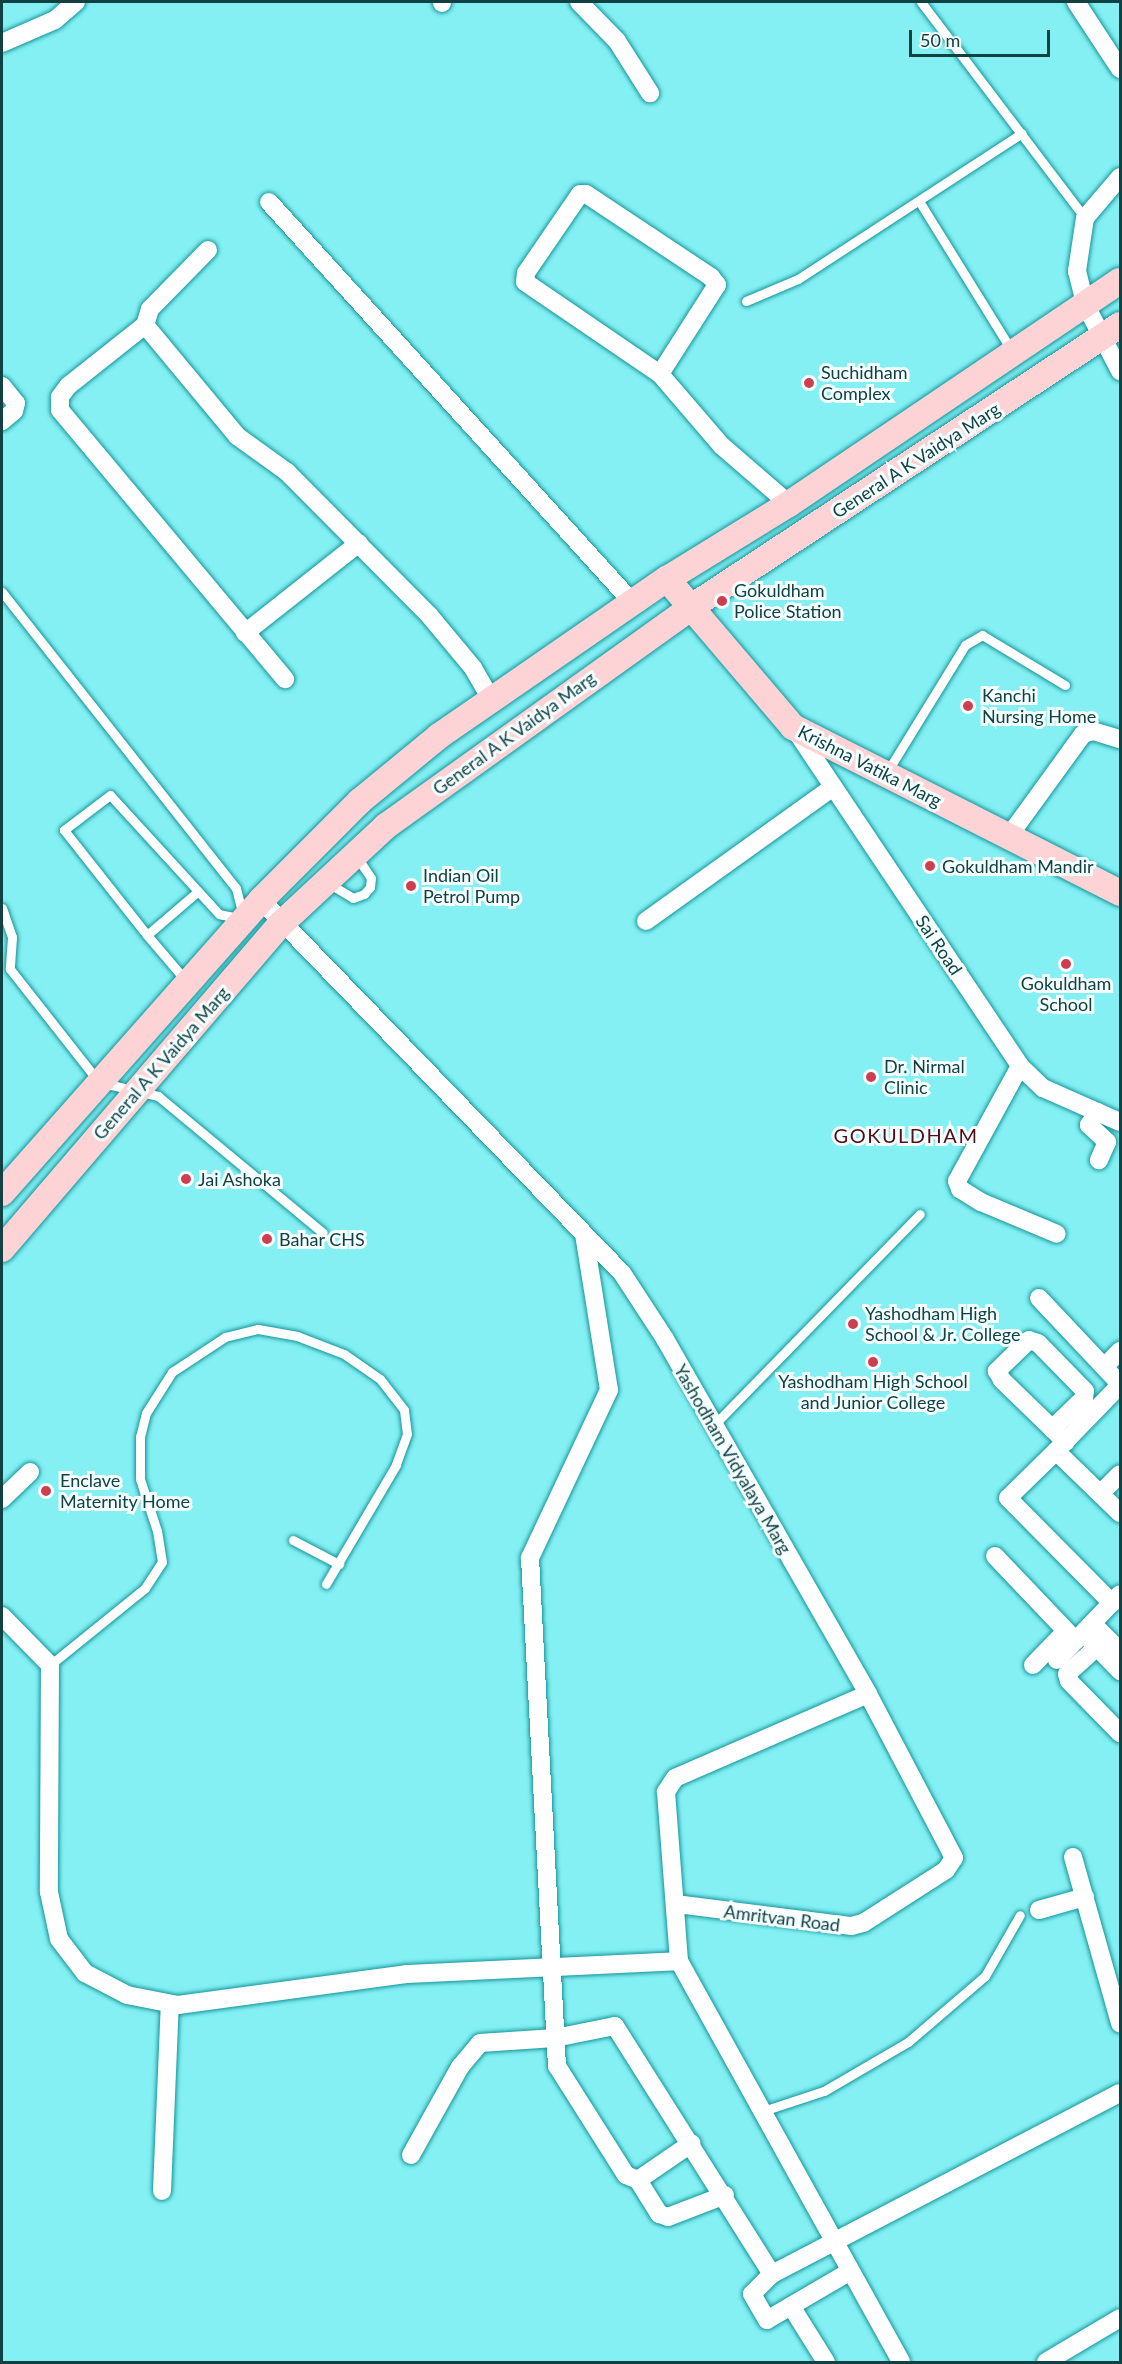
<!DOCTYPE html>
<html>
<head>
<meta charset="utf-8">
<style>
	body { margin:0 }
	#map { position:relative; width:1122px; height:2364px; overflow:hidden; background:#84f0f4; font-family:Lato,sans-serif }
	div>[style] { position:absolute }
	.roads { filter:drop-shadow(0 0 2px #15959a) drop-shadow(0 0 2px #15959a) }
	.lane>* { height:9px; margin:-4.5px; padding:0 4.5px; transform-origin:4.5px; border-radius:4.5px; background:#fff }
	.street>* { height:18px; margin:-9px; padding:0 9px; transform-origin:9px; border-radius:9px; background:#fff }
	.secondary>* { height:26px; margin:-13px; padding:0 13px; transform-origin:13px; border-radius:13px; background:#fed3d6 }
	.dots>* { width:16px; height:16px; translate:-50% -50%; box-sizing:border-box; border:3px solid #f5ffff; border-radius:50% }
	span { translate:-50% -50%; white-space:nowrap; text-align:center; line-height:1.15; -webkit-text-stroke:6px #f5ffff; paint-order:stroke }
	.poi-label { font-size:18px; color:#114143 }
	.left { translate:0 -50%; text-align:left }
	.street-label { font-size:18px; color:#114143 }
	.neighbourhood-label { font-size:20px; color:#540e18; letter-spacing:1.5px }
	.frame { position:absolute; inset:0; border:3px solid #114143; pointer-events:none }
	.scale { position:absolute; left:909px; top:30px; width:141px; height:27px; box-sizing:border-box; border:3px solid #114143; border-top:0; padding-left:8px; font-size:18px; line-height:21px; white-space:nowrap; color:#114143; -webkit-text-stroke:4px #f5ffff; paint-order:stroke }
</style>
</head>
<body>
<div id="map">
	<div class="roads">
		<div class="lane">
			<i style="left:921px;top:2px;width:271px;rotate:52.8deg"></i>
			<i style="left:919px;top:201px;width:176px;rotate:58.2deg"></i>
			<i style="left:746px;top:301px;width:56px;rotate:-22.9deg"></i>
			<i style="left:798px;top:279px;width:267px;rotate:-33.1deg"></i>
			<i style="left:2px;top:592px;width:377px;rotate:51.7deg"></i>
			<i style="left:236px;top:888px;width:32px;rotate:76deg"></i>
			<i style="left:244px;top:919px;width:25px;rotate:-169deg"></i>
			<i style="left:219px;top:914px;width:161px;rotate:-132.5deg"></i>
			<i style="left:110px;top:795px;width:58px;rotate:142.7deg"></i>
			<i style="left:64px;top:830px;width:134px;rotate:51.7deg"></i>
			<i style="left:147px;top:935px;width:65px;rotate:-40.6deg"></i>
			<i style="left:887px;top:772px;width:149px;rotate:-58.4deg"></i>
			<i style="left:965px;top:645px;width:20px;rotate:-30deg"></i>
			<i style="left:982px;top:635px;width:97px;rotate:31.1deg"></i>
			<i style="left:328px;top:883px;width:29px;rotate:31deg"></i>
			<i style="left:353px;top:898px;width:12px;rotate:-20deg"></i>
			<i style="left:364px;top:894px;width:9px;rotate:-49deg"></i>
			<i style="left:370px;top:887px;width:9px;rotate:-84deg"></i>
			<i style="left:371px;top:878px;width:27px;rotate:-124deg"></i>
			<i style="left:2px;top:908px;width:31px;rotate:71deg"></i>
			<i style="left:12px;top:937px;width:32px;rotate:94deg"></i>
			<i style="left:10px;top:969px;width:144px;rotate:51.8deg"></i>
			<i style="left:99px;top:1082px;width:61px;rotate:13.3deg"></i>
			<i style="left:158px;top:1096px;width:214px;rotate:39.7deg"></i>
			<i style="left:147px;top:935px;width:62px;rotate:49.6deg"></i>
			<i style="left:713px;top:1426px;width:296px;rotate:-45.7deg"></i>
			<i style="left:293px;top:1540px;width:52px;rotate:27.6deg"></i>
			<i style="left:50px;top:1665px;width:122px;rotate:-39deg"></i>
			<i style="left:145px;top:1588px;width:31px;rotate:-57deg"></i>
			<i style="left:162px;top:1562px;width:31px;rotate:-99deg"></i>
			<i style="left:157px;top:1531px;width:55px;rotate:-108.1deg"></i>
			<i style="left:140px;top:1479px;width:42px;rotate:-90deg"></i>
			<i style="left:140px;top:1437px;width:25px;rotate:-76deg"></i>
			<i style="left:146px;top:1413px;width:49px;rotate:-57.6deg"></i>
			<i style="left:172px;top:1372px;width:64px;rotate:-33.4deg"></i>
			<i style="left:225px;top:1337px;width:34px;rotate:-14deg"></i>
			<i style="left:258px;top:1329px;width:40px;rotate:10deg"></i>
			<i style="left:297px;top:1336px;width:50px;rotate:21deg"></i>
			<i style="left:344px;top:1354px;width:44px;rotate:34.8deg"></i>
			<i style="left:380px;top:1379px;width:39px;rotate:52deg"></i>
			<i style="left:404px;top:1410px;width:24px;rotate:83deg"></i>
			<i style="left:407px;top:1434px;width:33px;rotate:110deg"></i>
			<i style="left:396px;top:1465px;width:138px;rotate:120.5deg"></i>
			<i style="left:760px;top:2112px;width:67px;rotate:-18.2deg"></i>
			<i style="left:824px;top:2091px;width:97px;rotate:-30.3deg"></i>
			<i style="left:908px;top:2042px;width:101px;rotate:-40.6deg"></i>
			<i style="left:985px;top:1976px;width:70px;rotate:-60.2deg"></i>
		</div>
		<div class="street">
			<i style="left:442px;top:2px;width:1px;rotate:90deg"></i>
			<i style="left:579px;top:2px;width:54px;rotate:45.7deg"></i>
			<i style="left:617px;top:41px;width:62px;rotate:57.6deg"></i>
			<i style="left:1076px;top:2px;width:80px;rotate:56.7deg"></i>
			<i style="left:2px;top:43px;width:58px;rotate:-23.5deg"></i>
			<i style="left:55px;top:20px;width:28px;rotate:-41deg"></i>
			<i style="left:1120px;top:177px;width:54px;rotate:130.5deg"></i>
			<i style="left:1085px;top:218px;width:54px;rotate:98.6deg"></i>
			<i style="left:1077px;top:271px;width:34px;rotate:76deg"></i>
			<i style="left:1085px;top:304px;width:76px;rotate:62.4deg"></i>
			<i style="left:269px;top:202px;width:542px;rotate:47.77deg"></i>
			<i style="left:208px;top:250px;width:83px;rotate:134.5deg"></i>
			<i style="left:150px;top:309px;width:17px;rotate:107deg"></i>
			<i style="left:145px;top:325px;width:144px;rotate:50.3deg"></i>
			<i style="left:237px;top:436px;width:62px;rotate:35.8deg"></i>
			<i style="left:287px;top:472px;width:202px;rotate:45.2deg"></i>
			<i style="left:429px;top:615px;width:69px;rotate:50.3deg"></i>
			<i style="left:473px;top:668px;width:34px;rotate:60deg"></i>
			<i style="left:145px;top:325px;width:98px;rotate:141.6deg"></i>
			<i style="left:68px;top:386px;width:14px;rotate:126deg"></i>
			<i style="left:60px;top:397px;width:13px;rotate:90deg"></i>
			<i style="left:60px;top:410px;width:351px;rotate:50.1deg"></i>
			<i style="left:660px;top:374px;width:106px;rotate:-57.4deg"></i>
			<i style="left:717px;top:285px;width:10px;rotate:-127deg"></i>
			<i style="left:711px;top:277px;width:150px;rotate:-146.4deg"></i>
			<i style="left:586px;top:194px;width:6px;rotate:180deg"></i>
			<i style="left:580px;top:194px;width:96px;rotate:124.4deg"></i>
			<i style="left:526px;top:273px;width:9px;rotate:96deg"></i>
			<i style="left:525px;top:282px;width:163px;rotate:34.3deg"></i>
			<i style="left:660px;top:374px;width:95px;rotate:49.3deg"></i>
			<i style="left:722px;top:446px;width:89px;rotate:40.9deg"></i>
			<i style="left:2px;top:386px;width:22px;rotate:51deg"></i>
			<i style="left:16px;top:403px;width:8px;rotate:104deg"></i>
			<i style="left:14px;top:411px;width:16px;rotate:140deg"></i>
			<i style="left:245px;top:633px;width:145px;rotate:-38.3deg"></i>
			<i style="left:794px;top:728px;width:407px;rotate:56.2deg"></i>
			<i style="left:1020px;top:1066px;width:32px;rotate:44deg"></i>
			<i style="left:1043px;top:1088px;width:84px;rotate:23.8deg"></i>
			<i style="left:1009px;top:836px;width:126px;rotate:-54deg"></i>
			<i style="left:1083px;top:734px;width:10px;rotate:-17deg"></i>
			<i style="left:1093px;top:731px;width:28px;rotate:17deg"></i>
			<i style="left:261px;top:900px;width:519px;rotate:45.94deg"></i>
			<i style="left:622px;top:1273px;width:79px;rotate:56.9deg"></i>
			<i style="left:665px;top:1339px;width:409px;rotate:60.2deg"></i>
			<i style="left:868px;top:1694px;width:185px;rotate:62.3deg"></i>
			<i style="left:954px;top:1858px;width:14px;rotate:124deg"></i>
			<i style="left:946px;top:1870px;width:98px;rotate:147.4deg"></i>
			<i style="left:863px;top:1923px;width:12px;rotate:166deg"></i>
			<i style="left:851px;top:1926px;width:176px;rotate:-172.8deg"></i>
			<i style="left:646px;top:921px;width:230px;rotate:-35.6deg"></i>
			<i style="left:1020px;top:1066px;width:131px;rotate:118.7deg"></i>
			<i style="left:957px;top:1181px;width:9px;rotate:69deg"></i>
			<i style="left:960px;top:1189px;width:25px;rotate:32deg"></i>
			<i style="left:981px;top:1202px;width:82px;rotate:22.8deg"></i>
			<i style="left:1098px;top:1112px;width:16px;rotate:125deg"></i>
			<i style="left:1089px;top:1125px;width:25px;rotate:43deg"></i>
			<i style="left:1107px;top:1142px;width:20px;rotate:114deg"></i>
			<i style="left:584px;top:1234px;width:158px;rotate:80.9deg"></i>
			<i style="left:609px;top:1390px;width:186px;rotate:115.2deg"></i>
			<i style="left:530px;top:1558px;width:509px;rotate:86.96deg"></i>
			<i style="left:557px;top:2066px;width:129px;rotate:57.7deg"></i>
			<i style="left:626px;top:2175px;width:13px;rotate:23deg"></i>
			<i style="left:638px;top:2180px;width:40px;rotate:58deg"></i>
			<i style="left:659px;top:2214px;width:9px;rotate:18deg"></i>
			<i style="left:668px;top:2217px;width:61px;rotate:-21.1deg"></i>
			<i style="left:1039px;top:1298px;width:118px;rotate:46.7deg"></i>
			<i style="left:1104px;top:1367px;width:23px;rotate:-45deg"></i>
			<i style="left:1120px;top:1385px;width:92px;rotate:134.1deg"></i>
			<i style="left:1056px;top:1451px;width:89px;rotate:44.1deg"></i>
			<i style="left:1052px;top:1429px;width:45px;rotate:-44.1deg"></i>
			<i style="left:1084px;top:1398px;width:7px;rotate:-82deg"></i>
			<i style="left:1085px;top:1391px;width:67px;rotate:-134.4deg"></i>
			<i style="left:1038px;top:1343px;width:9px;rotate:-162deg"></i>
			<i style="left:1029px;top:1340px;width:45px;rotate:135.9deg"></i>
			<i style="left:997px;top:1371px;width:10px;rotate:61deg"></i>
			<i style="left:1002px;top:1380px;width:89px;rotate:44.1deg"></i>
			<i style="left:1056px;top:1451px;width:67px;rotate:135.6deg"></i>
			<i style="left:1008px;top:1498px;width:148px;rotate:45.3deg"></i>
			<i style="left:1100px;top:1494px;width:28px;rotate:-45deg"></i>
			<i style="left:2px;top:1499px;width:39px;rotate:-44deg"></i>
			<i style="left:995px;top:1556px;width:117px;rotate:46.4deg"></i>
			<i style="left:2px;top:1616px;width:69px;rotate:45.6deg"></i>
			<i style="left:50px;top:1665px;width:227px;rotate:90.3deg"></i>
			<i style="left:49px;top:1892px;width:48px;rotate:78deg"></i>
			<i style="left:59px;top:1939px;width:43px;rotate:52.6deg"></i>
			<i style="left:85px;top:1973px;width:47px;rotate:27.6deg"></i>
			<i style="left:127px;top:1995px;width:52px;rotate:11.1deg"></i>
			<i style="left:178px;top:2005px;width:230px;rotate:-7.7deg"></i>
			<i style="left:406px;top:1974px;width:273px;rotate:-2.7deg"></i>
			<i style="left:1093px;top:1624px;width:38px;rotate:45deg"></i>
			<i style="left:1089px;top:1639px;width:45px;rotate:45.9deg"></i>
			<i style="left:1097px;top:1647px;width:40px;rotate:138deg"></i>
			<i style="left:1067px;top:1674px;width:7px;rotate:74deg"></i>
			<i style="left:1069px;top:1681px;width:73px;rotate:45.6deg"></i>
			<i style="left:1057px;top:1660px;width:91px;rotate:-46.3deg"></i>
			<i style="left:1033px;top:1665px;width:47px;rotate:-45.9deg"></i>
			<i style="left:868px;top:1694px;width:210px;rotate:156.5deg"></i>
			<i style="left:675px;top:1778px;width:17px;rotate:123deg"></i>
			<i style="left:666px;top:1792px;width:169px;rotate:85.6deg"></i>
			<i style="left:679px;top:1961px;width:458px;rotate:61deg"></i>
			<i style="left:1073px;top:1857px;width:173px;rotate:74.2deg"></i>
			<i style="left:1039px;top:1910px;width:48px;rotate:-15.8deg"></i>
			<i style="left:411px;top:2155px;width:101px;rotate:-60.9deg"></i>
			<i style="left:460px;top:2067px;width:31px;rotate:-50deg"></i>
			<i style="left:480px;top:2043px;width:75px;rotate:-3.8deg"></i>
			<i style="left:555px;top:2038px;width:61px;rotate:-11.3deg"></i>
			<i style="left:615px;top:2026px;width:294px;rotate:57.7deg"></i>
			<i style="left:638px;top:2180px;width:65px;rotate:-34.4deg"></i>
			<i style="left:162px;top:2191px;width:187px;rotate:-87.6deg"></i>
			<i style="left:849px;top:2272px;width:95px;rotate:149.7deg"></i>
			<i style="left:767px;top:2320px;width:30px;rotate:-120deg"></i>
			<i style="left:752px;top:2294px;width:28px;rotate:-45deg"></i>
			<i style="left:772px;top:2274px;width:392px;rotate:-27.5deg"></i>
			<i style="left:791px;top:2306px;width:66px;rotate:58deg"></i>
			<i style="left:1046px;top:2362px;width:86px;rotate:-30.7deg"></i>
		</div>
		<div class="secondary">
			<i style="left:667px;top:579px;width:194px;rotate:49.6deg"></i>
			<i style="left:793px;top:727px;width:367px;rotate:26.9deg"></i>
			<i style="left:2px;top:1193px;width:391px;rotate:-48.5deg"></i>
			<i style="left:261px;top:900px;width:140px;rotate:-45deg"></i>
			<i style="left:360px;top:801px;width:102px;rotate:-39.4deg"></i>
			<i style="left:439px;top:736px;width:277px;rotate:-34.6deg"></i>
			<i style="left:667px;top:579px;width:143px;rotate:-31.6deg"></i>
			<i style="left:789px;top:504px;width:399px;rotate:-34deg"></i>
			<i style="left:2px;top:1249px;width:428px;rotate:-49.4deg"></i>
			<i style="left:281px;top:924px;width:144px;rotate:-43deg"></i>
			<i style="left:386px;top:826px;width:374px;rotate:-35.6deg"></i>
			<i style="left:690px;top:608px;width:515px;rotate:-33.35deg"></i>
		</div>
	</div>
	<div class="dots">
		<i style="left:809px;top:383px;background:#cf3e4f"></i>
		<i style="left:722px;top:601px;background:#cf3e4f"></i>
		<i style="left:968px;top:706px;background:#cf3e4f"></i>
		<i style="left:930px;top:866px;background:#cf3e4f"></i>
		<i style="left:411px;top:886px;background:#cf3e4f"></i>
		<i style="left:1066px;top:964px;background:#cf3e4f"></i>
		<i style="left:871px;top:1077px;background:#cf3e4f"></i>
		<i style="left:186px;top:1179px;background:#cf3e4f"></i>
		<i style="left:267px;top:1239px;background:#cf3e4f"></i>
		<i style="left:853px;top:1324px;background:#cf3e4f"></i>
		<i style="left:873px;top:1362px;background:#cf3e4f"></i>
		<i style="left:46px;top:1491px;background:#cf3e4f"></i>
	</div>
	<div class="poi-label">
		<span class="left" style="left:821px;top:383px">Suchidham<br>Complex</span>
		<span class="left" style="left:734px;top:601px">Gokuldham<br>Police Station</span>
		<span class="left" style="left:982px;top:706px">Kanchi<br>Nursing Home</span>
		<span class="left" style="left:942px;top:866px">Gokuldham Mandir</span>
		<span class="left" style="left:423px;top:886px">Indian Oil<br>Petrol Pump</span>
		<span style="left:1066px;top:994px">Gokuldham<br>School</span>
		<span class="left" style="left:884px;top:1077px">Dr. Nirmal<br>Clinic</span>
		<span class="left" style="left:198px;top:1179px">Jai Ashoka</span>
		<span class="left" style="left:279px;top:1239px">Bahar CHS</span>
		<span class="left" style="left:865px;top:1324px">Yashodham High<br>School &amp; Jr. College</span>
		<span style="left:873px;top:1392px">Yashodham High School<br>and Junior College</span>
		<span class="left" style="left:60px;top:1491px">Enclave<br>Maternity Home</span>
	</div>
	<div class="street-label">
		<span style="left:916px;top:460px;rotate:-33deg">General A K Vaidya Marg</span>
		<span style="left:514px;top:733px;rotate:-36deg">General A K Vaidya Marg</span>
		<span style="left:870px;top:766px;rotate:27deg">Krishna Vatika Marg</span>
		<span style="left:939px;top:945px;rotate:56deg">Sai Road</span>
		<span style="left:161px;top:1063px;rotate:-49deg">General A K Vaidya Marg</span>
		<span style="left:733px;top:1459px;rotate:60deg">Yashodham Vidyalaya Marg</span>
		<span style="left:782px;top:1918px;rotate:7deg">Amritvan Road</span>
	</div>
	<div class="neighbourhood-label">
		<span style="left:906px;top:1135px">GOKULDHAM</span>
	</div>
	<div class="frame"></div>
	<div class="scale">50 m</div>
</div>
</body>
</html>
